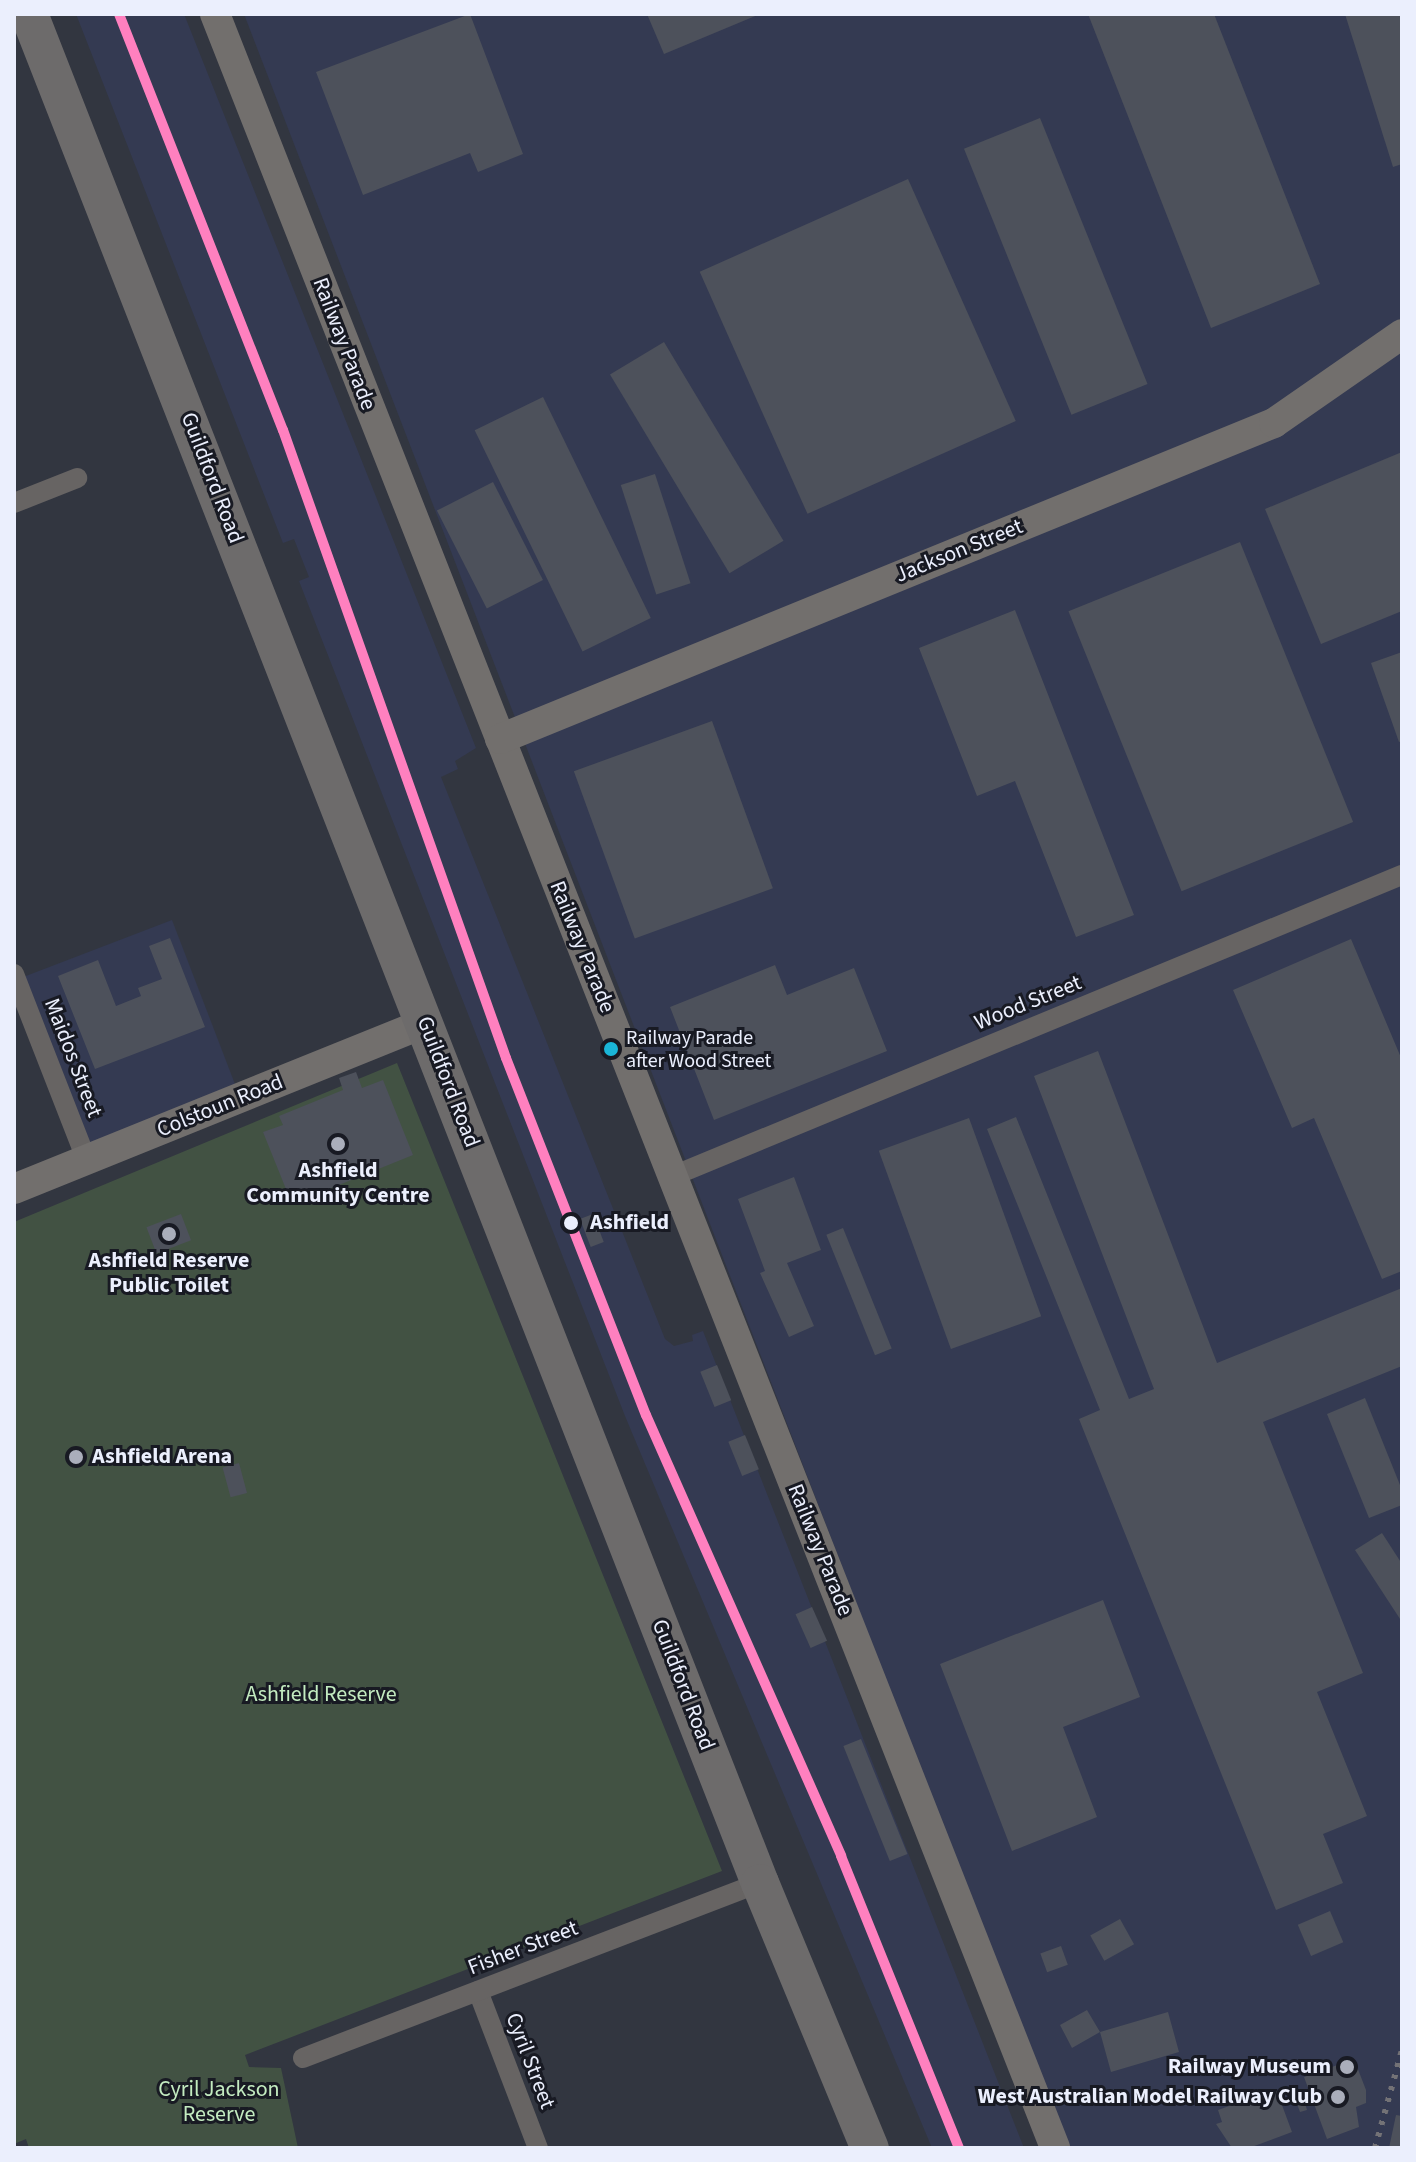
<!DOCTYPE html>
<html>
<head>
<meta charset="utf-8">
<style>
	body { margin:0 }
	#map { position:relative; width:1416px; height:2162px; overflow:hidden; background:#323640; font-family:"Source Sans 3",sans-serif }
	div>[style] { position:absolute }
	.built>* { inset:0; background:#343a52; transform-origin:0 0 }
	.green>* { inset:0; background:#425243 }
	.building>* { inset:0; background:#4d515b; transform-origin:0 0 }
	.street>* { height:20px; margin:-10px; padding:0 10px; transform-origin:10px; border-radius:10px; background:#676463 }
	.secondary>* { height:30px; margin:-15px; padding:0 15px; transform-origin:15px; border-radius:15px; background:#726f6d }
	.highway>* { height:38px; margin:-19px; padding:0 19px; transform-origin:19px; border-radius:19px; background:#6d6b6b }
	.rail>* { height:6px; margin-top:-3px; transform-origin:0; background:repeating-linear-gradient(90deg,#737276 0 4px,transparent 0 12px) }
	.rail-1>* { height:10px; margin:-5px; padding:0 5px; transform-origin:5px; border-radius:5px; background:#ff80bf }
	.dots>* { width:22px; height:22px; translate:-50% -50%; box-sizing:border-box; border:4px solid #181a23; border-radius:50% }
	span { translate:-50% -50%; white-space:nowrap; text-align:center; line-height:1.15; -webkit-text-stroke:6px #181a23; paint-order:stroke }
	.bus-label { font-size:20px; color:#ebeffd }
	.left { translate:0 -50%; text-align:left }
	.street-label { font-size:22px; color:#ebeffd }
	.poi-label { font-size:22px; color:#ebeffd; font-weight:700 }
	.right { translate:-100% -50%; text-align:right }
	.stop-label { font-size:22px; color:#ebeffd; font-weight:700 }
	.park-label { font-size:22px; color:#c3ebc0 }
	.frame { position:absolute; inset:0; border:16px solid #ebeffd; pointer-events:none }
</style>
</head>
<body>
<div id="map">
	<div class="built">
		<i style="clip-path:polygon(76px 14px,184px 14px,476px 748px,455px 761px,458px 769px,441px 777px,665px 1339px,674px 1346px,693px 1341px,692px 1335px,703px 1331px,1024px 2148px,932px 2148px,625px 1416px,299px 581px,309px 577px,294px 539px,283px 543px)"></i>
		<i style="clip-path:polygon(244px 14px,1402px 14px,1402px 2148px,1066px 2148px)"></i>
		<i style="left:172px;top:920px;width:190px;height:167px;rotate:69deg"></i>
	</div>
	<div class="green">
		<i style="clip-path:polygon(397px 1063px,722px 1871px,245px 2055px,249px 2067px,281px 2068px,298px 2148px,29px 2148px,26px 2139px,14px 2144px,14px 1222px)"></i>
	</div>
	<div class="building">
		<i style="clip-path:polygon(470px 14px,523px 154px,478px 172px,470px 153px,363px 195px,316px 72px)"></i>
		<i style="clip-path:polygon(647px 14px,760px 14px,664px 54px)"></i>
		<i style="clip-path:polygon(1088px 14px,1214px 14px,1320px 284px,1211px 328px)"></i>
		<i style="clip-path:polygon(1345px 14px,1402px 14px,1402px 164px,1393px 167px)"></i>
		<i style="left:1040px;top:118px;width:287px;height:82px;rotate:68deg"></i>
		<i style="left:908px;top:179px;width:265px;height:228px;rotate:66deg"></i>
		<i style="left:664px;top:342px;width:232px;height:63px;rotate:59deg"></i>
		<i style="left:543px;top:397px;width:246px;height:76px;rotate:64deg"></i>
		<i style="clip-path:polygon(1402px 452px,1402px 611px,1321px 644px,1265px 509px)"></i>
		<i style="left:655px;top:474px;width:115px;height:36px;rotate:72deg"></i>
		<i style="left:493px;top:482px;width:110px;height:63px;rotate:63deg"></i>
		<i style="left:1240px;top:542px;width:302px;height:185px;rotate:68deg"></i>
		<i style="clip-path:polygon(1015px 610px,1134px 915px,1076px 937px,1015px 781px,977px 796px,919px 648px)"></i>
		<i style="clip-path:polygon(1402px 652px,1402px 741px,1399px 742px,1371px 663px)"></i>
		<i style="left:712px;top:721px;width:178px;height:147px;rotate:70deg"></i>
		<i style="clip-path:polygon(170px 938px,205px 1027px,95px 1069px,58px 976px,98px 960px,116px 1006px,141px 996px,138px 988px,162px 979px,149px 946px)"></i>
		<i style="clip-path:polygon(1351px 939px,1402px 1060px,1402px 1271px,1382px 1279px,1314px 1118px,1292px 1128px,1233px 990px)"></i>
		<i style="clip-path:polygon(775px 965px,787px 995px,854px 968px,887px 1051px,714px 1120px,670px 1007px)"></i>
		<i style="clip-path:polygon(1098px 1051px,1217px 1363px,1402px 1288px,1402px 1366px,1263px 1422px,1363px 1673px,1317px 1692px,1367px 1816px,1323px 1834px,1343px 1883px,1276px 1910px,1079px 1419px,1100px 1410px,987px 1129px,1016px 1117px,1129px 1399px,1154px 1389px,1034px 1076px)"></i>
		<i style="clip-path:polygon(356px 1072px,362px 1088px,383px 1080px,413px 1155px,292px 1204px,263px 1132px,283px 1125px,279px 1116px,343px 1090px,339px 1078px)"></i>
		<i style="left:969px;top:1118px;width:211px;height:96px;rotate:70deg"></i>
		<i style="clip-path:polygon(794px 1177px,821px 1250px,787px 1263px,814px 1326px,789px 1337px,760px 1273px,765px 1271px,738px 1199px)"></i>
		<i style="left:181px;top:1214px;width:28px;height:37px;rotate:69deg"></i>
		<i style="left:593px;top:1214px;width:30px;height:14px;rotate:69deg"></i>
		<i style="left:843px;top:1228px;width:130px;height:18px;rotate:68deg"></i>
		<i style="left:717px;top:1365px;width:38px;height:18px;rotate:68deg"></i>
		<i style="clip-path:polygon(1365px 1398px,1402px 1490px,1402px 1505px,1369px 1518px,1327px 1414px)"></i>
		<i style="left:745px;top:1435px;width:37px;height:18px;rotate:68deg"></i>
		<i style="left:239px;top:1463px;width:31px;height:17px;rotate:75deg"></i>
		<i style="clip-path:polygon(1382px 1533px,1402px 1564px,1402px 1622px,1355px 1550px)"></i>
		<i style="clip-path:polygon(1103px 1600px,1140px 1697px,1063px 1727px,1097px 1817px,1012px 1851px,940px 1664px)"></i>
		<i style="left:812px;top:1607px;width:37px;height:18px;rotate:66deg"></i>
		<i style="left:861px;top:1739px;width:124px;height:19px;rotate:68deg"></i>
		<i style="left:1330px;top:1911px;width:34px;height:35px;rotate:67deg"></i>
		<i style="left:1120px;top:1919px;width:29px;height:34px;rotate:61deg"></i>
		<i style="left:1061px;top:1946px;width:20px;height:22px;rotate:70deg"></i>
		<i style="clip-path:polygon(1087px 2010px,1100px 2032px,1168px 2012px,1179px 2052px,1111px 2072px,1100px 2032px,1072px 2048px,1060px 2025px)"></i>
		<i style="clip-path:polygon(1354px 2059px,1366px 2090px,1366px 2103px,1356px 2107px,1359px 2127px,1327px 2139px,1304px 2077px)"></i>
		<i style="clip-path:polygon(1276px 2089px,1292px 2132px,1249px 2148px,1232px 2148px,1216px 2124px,1222px 2122px,1218px 2110px)"></i>
		<i style="clip-path:polygon(1301px 2091px,1307px 2110px,1300px 2112px,1293px 2093px)"></i>
		<i style="clip-path:polygon(1396px 2115px,1402px 2116px,1402px 2148px,1389px 2148px)"></i>
	</div>
	<div class="street">
		<i style="left:14px;top:503px;width:68px;rotate:-21.6deg"></i>
		<i style="left:14px;top:974px;width:199px;rotate:68.7deg"></i>
		<i style="left:673px;top:1176px;width:789px;rotate:-22.44deg"></i>
		<i style="left:478px;top:1991px;width:168px;rotate:69.1deg"></i>
		<i style="left:303px;top:2058px;width:489px;rotate:-21deg"></i>
	</div>
	<div class="secondary">
		<i style="left:215px;top:14px;width:2293px;rotate:68.51deg"></i>
		<i style="left:500px;top:739px;width:836px;rotate:-22.21deg"></i>
		<i style="left:1274px;top:423px;width:156px;rotate:-34.8deg"></i>
		<i style="left:14px;top:1189px;width:443px;rotate:-22deg"></i>
	</div>
	<div class="highway">
		<i style="left:29px;top:14px;width:2007px;rotate:68.64deg"></i>
		<i style="left:760px;top:1883px;width:287px;rotate:67.5deg"></i>
	</div>
	<div class="rail">
		<i style="left:1375px;top:2148px;width:102px;rotate:-74.6deg"></i>
	</div>
	<div class="rail-1">
		<i style="left:119px;top:14px;width:447px;rotate:68.5deg"></i>
		<i style="left:283px;top:430px;width:666px;rotate:70.45deg"></i>
		<i style="left:506px;top:1058px;width:383px;rotate:68.6deg"></i>
		<i style="left:646px;top:1415px;width:482px;rotate:66.1deg"></i>
		<i style="left:841px;top:1856px;width:315px;rotate:68deg"></i>
	</div>
	<div class="dots">
		<i style="left:611px;top:1049px;background:#1ab6d8"></i>
		<i style="left:338px;top:1144px;background:#aaaebb"></i>
		<i style="left:571px;top:1223px;background:#ebeffd"></i>
		<i style="left:169px;top:1234px;background:#aaaebb"></i>
		<i style="left:76px;top:1457px;background:#aaaebb"></i>
		<i style="left:1347px;top:2067px;background:#aaaebb"></i>
		<i style="left:1338px;top:2097px;background:#aaaebb"></i>
	</div>
	<div class="bus-label">
		<span class="left" style="left:626px;top:1050px">Railway Parade<br>after Wood Street</span>
	</div>
	<div class="street-label">
		<span style="left:344px;top:344px;rotate:69deg">Railway Parade</span>
		<span style="left:212px;top:478px;rotate:69deg">Guildford Road</span>
		<span style="left:959px;top:551px;rotate:-22deg">Jackson Street</span>
		<span style="left:582px;top:947px;rotate:68deg">Railway Parade</span>
		<span style="left:1028px;top:1003px;rotate:-22deg">Wood Street</span>
		<span style="left:73px;top:1058px;rotate:69deg">Maidos Street</span>
		<span style="left:448px;top:1082px;rotate:69deg">Guildford Road</span>
		<span style="left:220px;top:1106px;rotate:-22deg">Colstoun Road</span>
		<span style="left:820px;top:1550px;rotate:68deg">Railway Parade</span>
		<span style="left:683px;top:1685px;rotate:69deg">Guildford Road</span>
		<span style="left:523px;top:1948px;rotate:-21deg">Fisher Street</span>
		<span style="left:530px;top:2061px;rotate:69deg">Cyril Street</span>
	</div>
	<div class="poi-label">
		<span style="left:338px;top:1183px">Ashfield<br>Community Centre</span>
		<span style="left:169px;top:1273px">Ashfield Reserve<br>Public Toilet</span>
		<span class="left" style="left:92px;top:1457px">Ashfield Arena</span>
		<span class="right" style="left:1331px;top:2067px">Railway Museum</span>
		<span class="right" style="left:1322px;top:2097px">West Australian Model Railway Club</span>
	</div>
	<div class="stop-label">
		<span class="left" style="left:590px;top:1223px">Ashfield</span>
	</div>
	<div class="park-label">
		<span style="left:321px;top:1695px">Ashfield Reserve</span>
		<span style="left:219px;top:2102px">Cyril Jackson<br>Reserve</span>
	</div>
	<div class="frame"></div>
</div>
</body>
</html>
